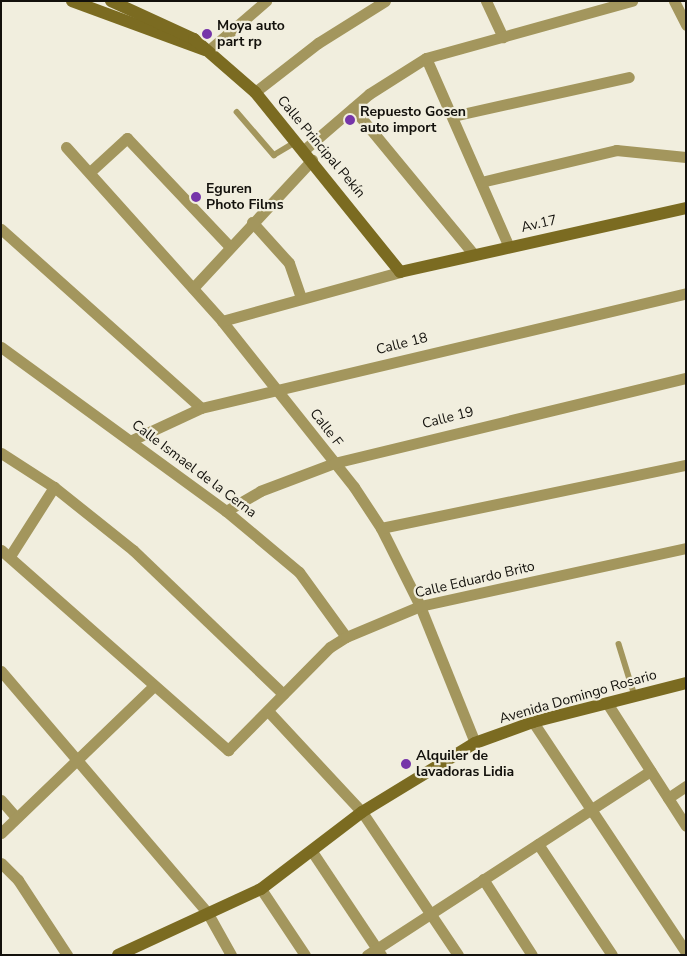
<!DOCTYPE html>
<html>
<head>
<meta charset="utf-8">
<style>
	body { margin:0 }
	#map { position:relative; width:687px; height:956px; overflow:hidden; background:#f1eede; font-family:"Nunito Sans",sans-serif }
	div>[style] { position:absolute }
	.service>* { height:5.5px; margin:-2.75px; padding:0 2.75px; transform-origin:2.75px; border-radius:2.75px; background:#a3965d }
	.minor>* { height:11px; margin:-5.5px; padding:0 5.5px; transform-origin:5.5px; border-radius:5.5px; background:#a3965d }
	.secondary>* { height:12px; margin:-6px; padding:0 6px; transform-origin:6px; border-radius:6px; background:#7b6b21 }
	.dots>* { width:14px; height:14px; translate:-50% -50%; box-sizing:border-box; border:2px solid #f1eede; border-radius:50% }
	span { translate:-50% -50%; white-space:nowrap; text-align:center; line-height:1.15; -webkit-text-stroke:4.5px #f1eede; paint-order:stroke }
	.poi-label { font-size:14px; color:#13110c; font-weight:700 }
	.left { translate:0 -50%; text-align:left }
	.street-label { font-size:14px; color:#13110c }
	.frame { position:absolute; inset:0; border:2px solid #13110c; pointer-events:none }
</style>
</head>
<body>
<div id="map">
	<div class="service">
		<i style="left:237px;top:112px;width:57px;rotate:49.3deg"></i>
		<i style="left:274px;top:155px;width:26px;rotate:-31deg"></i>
		<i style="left:619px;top:644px;width:54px;rotate:72.9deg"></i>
	</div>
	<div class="minor">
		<i style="left:486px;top:1px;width:40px;rotate:65deg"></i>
		<i style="left:674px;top:1px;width:27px;rotate:63deg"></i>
		<i style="left:208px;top:51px;width:77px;rotate:-40.8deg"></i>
		<i style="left:426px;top:58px;width:206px;rotate:66.3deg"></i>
		<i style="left:255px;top:92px;width:80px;rotate:-37.9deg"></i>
		<i style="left:318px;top:43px;width:79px;rotate:-32.1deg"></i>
		<i style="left:353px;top:108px;width:190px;rotate:50.5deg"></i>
		<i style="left:453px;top:116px;width:180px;rotate:-12.5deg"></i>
		<i style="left:66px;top:147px;width:234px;rotate:48.1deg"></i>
		<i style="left:222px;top:321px;width:212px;rotate:51.5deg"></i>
		<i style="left:354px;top:487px;width:49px;rotate:56.6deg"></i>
		<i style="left:381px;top:528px;width:87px;rotate:63.4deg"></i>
		<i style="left:420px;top:606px;width:148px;rotate:68.1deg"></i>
		<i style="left:304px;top:150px;width:86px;rotate:-40.7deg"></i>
		<i style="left:369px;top:94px;width:67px;rotate:-32.3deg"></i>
		<i style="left:426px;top:58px;width:214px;rotate:-15.5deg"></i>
		<i style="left:91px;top:171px;width:49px;rotate:-42.5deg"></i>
		<i style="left:127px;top:138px;width:149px;rotate:46.6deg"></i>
		<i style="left:481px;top:182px;width:139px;rotate:-13.3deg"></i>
		<i style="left:616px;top:150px;width:70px;rotate:5.7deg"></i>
		<i style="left:252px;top:222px;width:55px;rotate:47.9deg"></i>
		<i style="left:289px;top:263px;width:36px;rotate:71deg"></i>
		<i style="left:1px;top:229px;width:268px;rotate:41.8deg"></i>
		<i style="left:193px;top:288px;width:175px;rotate:-47.1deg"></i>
		<i style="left:222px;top:321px;width:185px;rotate:-15.4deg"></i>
		<i style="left:1px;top:347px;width:278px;rotate:36.1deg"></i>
		<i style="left:226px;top:511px;width:95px;rotate:39.9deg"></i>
		<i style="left:299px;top:572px;width:80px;rotate:54.1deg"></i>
		<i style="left:132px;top:440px;width:76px;rotate:-24.9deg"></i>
		<i style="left:201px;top:408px;width:498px;rotate:-13.3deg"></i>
		<i style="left:1px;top:453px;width:63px;rotate:32.7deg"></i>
		<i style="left:54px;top:487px;width:101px;rotate:38.6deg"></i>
		<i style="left:133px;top:550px;width:208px;rotate:43.8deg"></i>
		<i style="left:226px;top:511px;width:39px;rotate:-30deg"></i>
		<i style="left:260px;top:491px;width:79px;rotate:-20.7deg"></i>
		<i style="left:334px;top:463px;width:362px;rotate:-13.6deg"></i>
		<i style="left:381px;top:528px;width:311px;rotate:-11.7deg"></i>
		<i style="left:1px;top:550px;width:303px;rotate:41.4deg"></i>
		<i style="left:228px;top:750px;width:145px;rotate:-45.3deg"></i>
		<i style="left:330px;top:647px;width:19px;rotate:-32deg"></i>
		<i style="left:346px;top:637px;width:80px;rotate:-22.7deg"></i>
		<i style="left:420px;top:606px;width:272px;rotate:-12.3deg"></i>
		<i style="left:10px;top:556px;width:82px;rotate:-57.5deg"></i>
		<i style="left:1px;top:671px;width:317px;rotate:49.5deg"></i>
		<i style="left:207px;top:912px;width:49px;rotate:60.8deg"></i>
		<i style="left:607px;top:703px;width:146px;rotate:57.3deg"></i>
		<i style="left:268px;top:711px;width:138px;rotate:47.1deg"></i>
		<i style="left:362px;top:812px;width:172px;rotate:56.1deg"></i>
		<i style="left:533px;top:722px;width:276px;rotate:56.4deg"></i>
		<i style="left:668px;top:798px;width:22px;rotate:-34deg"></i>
		<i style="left:1px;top:800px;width:23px;rotate:49deg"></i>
		<i style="left:1px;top:833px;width:212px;rotate:-43.9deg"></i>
		<i style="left:538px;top:844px;width:133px;rotate:56.3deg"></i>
		<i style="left:313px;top:853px;width:123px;rotate:56.3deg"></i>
		<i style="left:1px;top:863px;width:24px;rotate:45deg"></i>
		<i style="left:18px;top:880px;width:90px;rotate:56.8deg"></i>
		<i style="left:483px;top:879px;width:90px;rotate:57.2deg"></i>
		<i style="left:261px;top:889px;width:79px;rotate:56.3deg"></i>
		<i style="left:367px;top:955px;width:338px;rotate:-33deg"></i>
	</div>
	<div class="secondary">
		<i style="left:72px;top:1px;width:142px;rotate:20.2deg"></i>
		<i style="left:111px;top:1px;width:91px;rotate:24.6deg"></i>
		<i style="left:194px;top:39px;width:81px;rotate:41deg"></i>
		<i style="left:255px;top:92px;width:231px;rotate:51.1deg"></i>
		<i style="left:400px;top:272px;width:293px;rotate:-12.6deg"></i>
		<i style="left:118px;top:955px;width:157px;rotate:-24.8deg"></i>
		<i style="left:261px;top:889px;width:127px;rotate:-37.3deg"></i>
		<i style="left:362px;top:812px;width:132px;rotate:-31.4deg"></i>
		<i style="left:475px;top:743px;width:62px;rotate:-19.9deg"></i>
		<i style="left:533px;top:722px;width:158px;rotate:-14.3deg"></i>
	</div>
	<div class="dots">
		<i style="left:207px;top:34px;background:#7635a9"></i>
		<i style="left:350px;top:120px;background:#7635a9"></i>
		<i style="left:196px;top:197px;background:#7635a9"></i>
		<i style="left:406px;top:764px;background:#7635a9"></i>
	</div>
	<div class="poi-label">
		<span class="left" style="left:217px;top:34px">Moya auto<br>part rp</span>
		<span class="left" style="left:360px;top:120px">Repuesto Gosen<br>auto import</span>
		<span class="left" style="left:206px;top:197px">Eguren<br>Photo Films</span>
		<span class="left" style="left:416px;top:764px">Alquiler de<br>lavadoras Lidia</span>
	</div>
	<div class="street-label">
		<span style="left:321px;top:147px;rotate:50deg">Calle Principal Pekín</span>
		<span style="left:539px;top:224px;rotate:-13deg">Av.17</span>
		<span style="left:402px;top:344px;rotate:-14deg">Calle 18</span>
		<span style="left:448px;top:418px;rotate:-14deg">Calle 19</span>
		<span style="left:326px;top:428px;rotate:52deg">Calle F</span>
		<span style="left:194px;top:469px;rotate:37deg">Calle Ismael de la Cerna</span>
		<span style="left:475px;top:580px;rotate:-13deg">Calle Eduardo Brito</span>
		<span style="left:578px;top:697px;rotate:-16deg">Avenida Domingo Rosario</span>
	</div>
	<div class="frame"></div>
</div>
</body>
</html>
